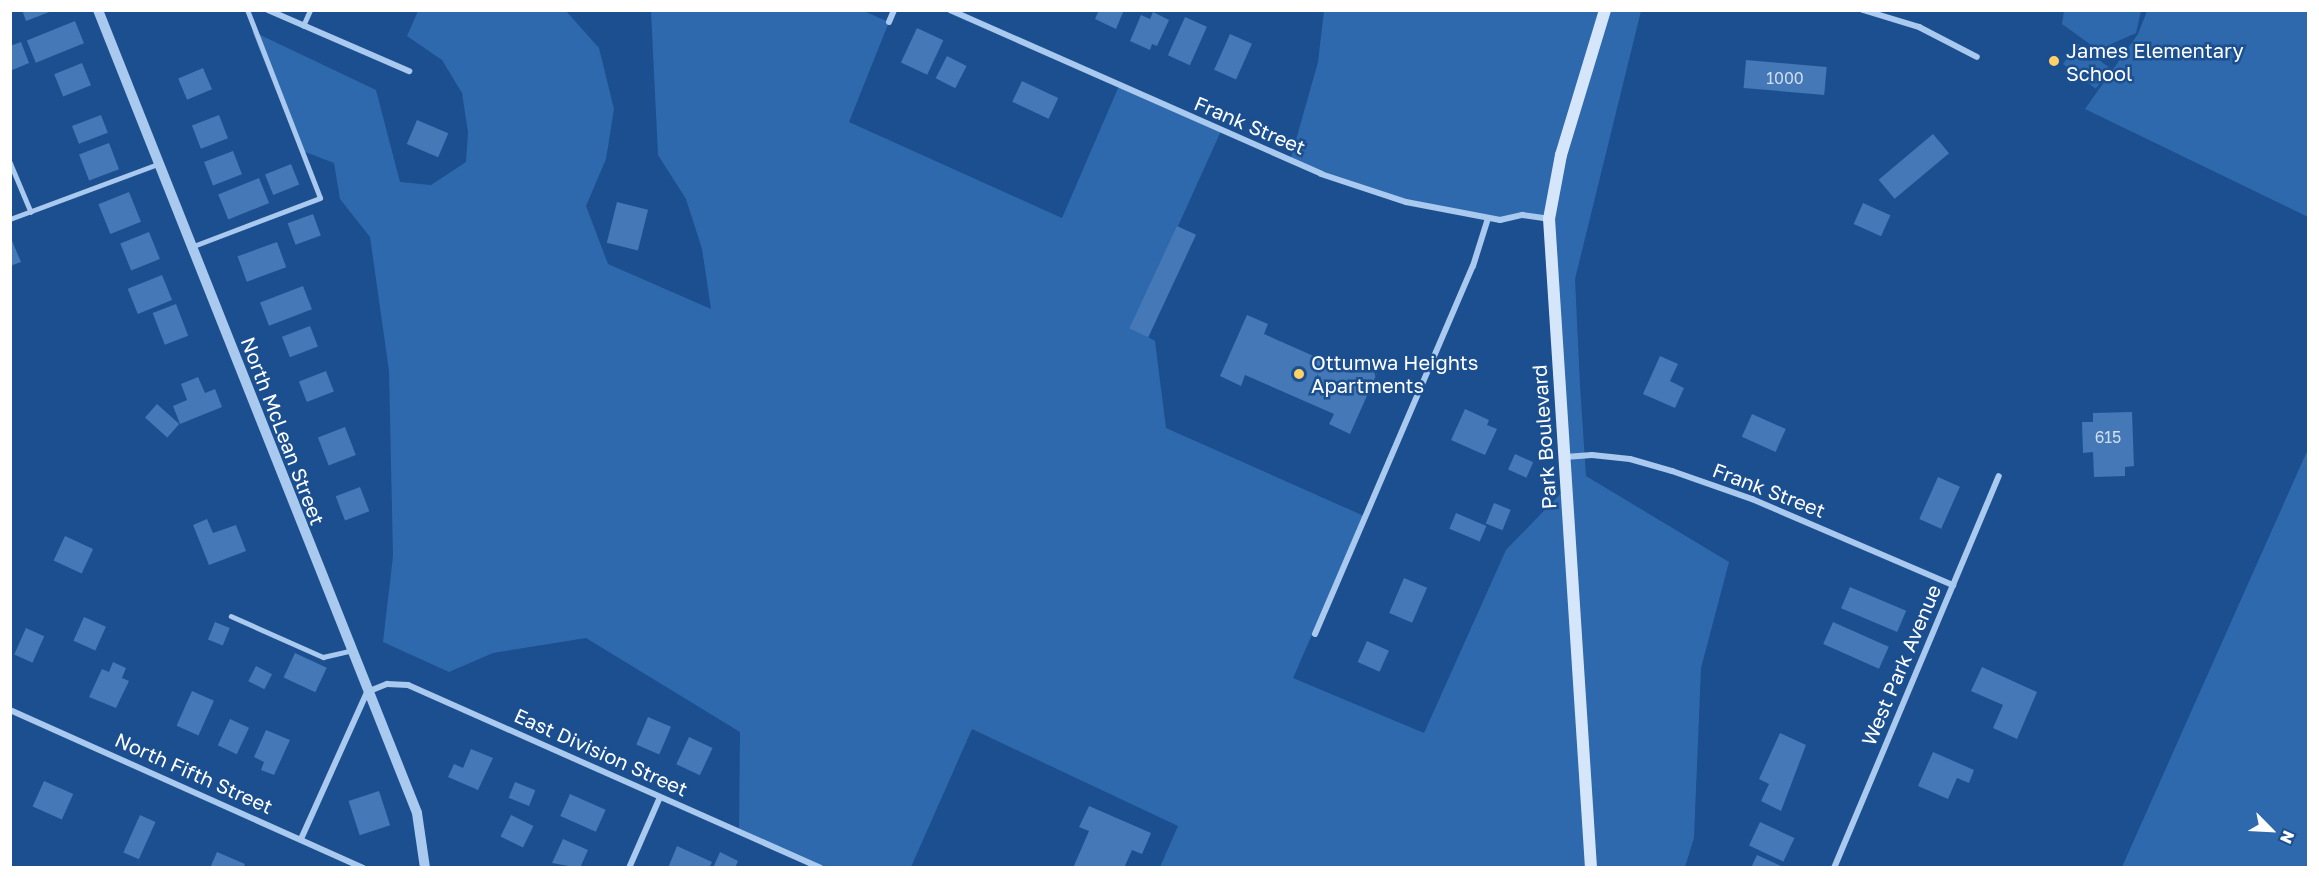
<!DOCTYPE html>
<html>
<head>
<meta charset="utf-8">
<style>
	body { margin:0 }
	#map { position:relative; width:2319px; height:878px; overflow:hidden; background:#1b4f8f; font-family:"Golos Text",sans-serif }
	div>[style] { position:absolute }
	.green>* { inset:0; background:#2e69ad; transform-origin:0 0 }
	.building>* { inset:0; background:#4478b7; transform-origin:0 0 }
	.service>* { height:4.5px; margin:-2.25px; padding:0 2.25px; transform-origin:2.25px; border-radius:2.25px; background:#a9c9ee }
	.minor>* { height:6px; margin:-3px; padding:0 3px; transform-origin:3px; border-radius:3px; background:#a9c9ee }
	.tertiary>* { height:10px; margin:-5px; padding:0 5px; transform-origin:5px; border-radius:5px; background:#a9c9ee }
	.secondary>* { height:12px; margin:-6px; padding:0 6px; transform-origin:6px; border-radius:6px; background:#d6e6fa }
	.dots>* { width:16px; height:16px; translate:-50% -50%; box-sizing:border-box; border:3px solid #1b4f8f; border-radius:50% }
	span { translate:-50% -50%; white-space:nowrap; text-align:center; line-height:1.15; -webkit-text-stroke:5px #1b4f8f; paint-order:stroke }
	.number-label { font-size:16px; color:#d0dded }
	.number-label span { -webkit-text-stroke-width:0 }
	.poi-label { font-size:20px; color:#fff }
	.left { translate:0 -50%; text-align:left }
	.street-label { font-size:20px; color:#fff }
	.frame { position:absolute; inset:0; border:12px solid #fff; pointer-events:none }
	.north { position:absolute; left:2241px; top:800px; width:60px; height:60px; -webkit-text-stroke:4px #1b4f8f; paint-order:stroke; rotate:114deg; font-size:16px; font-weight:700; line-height:24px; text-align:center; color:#fff }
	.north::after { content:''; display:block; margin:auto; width:21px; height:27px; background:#fff; clip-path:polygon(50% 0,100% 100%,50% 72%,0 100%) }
</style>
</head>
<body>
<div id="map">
	<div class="green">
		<i style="clip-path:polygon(861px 10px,889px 22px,849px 122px,1062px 218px,1119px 86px,1221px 131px,1132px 328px,1155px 341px,1166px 428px,1364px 516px,1293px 678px,1424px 733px,1506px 550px,1567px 487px,1550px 219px,1522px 215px,1500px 220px,1406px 202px,1290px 161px,1318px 62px,1324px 11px,1641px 11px,1575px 279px,1580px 385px,1586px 476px,1729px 562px,1701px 668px,1694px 838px,1685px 867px,1160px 867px,1178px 826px,972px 729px,911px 867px,820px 867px,739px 831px,740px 732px,586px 638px,493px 653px,449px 672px,383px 642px,393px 556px,389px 371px,370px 237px,340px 199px,334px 163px,300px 150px,252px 31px,376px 90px,400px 182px,431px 185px,466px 162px,468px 132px,462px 93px,442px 60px,407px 36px,418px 11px,566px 11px,599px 48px,614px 109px,606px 159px,586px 206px,608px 264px,711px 309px,702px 249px,686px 199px,658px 155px,651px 11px)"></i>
		<i style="clip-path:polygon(2064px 11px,2064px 10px,2141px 11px,2136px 33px,2098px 50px,2062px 24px)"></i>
		<i style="clip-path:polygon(2147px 11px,2308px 11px,2308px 217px,2085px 109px,2138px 34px)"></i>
		<i style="left:2078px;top:44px;width:41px;height:25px;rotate:37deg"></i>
		<i style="clip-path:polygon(2308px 449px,2308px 867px,2122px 867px)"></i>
	</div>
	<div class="building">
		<i style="clip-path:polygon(22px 10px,52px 10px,52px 11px,26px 21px)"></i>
		<i style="clip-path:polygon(1099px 10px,1124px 10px,1116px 29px,1095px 19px)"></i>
		<i style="clip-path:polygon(1153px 12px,1169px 20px,1157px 46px,1152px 44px,1150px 50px,1130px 41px,1141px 15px,1150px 19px)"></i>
		<i style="left:1185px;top:17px;width:24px;height:42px;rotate:24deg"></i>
		<i style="left:75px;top:21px;width:24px;height:52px;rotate:68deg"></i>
		<i style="left:917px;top:28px;width:29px;height:38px;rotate:25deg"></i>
		<i style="left:1230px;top:34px;width:24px;height:39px;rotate:24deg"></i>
		<i style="clip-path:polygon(21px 42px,29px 63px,10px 71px,10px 46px)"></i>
		<i style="left:947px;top:56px;width:22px;height:25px;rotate:27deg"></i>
		<i style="left:1746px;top:60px;width:81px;height:28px;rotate:5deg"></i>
		<i style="left:82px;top:63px;width:24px;height:30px;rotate:68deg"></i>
		<i style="left:203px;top:68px;width:23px;height:27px;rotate:67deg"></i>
		<i style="left:1022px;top:81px;width:40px;height:23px;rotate:25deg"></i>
		<i style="left:101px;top:115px;width:19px;height:31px;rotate:69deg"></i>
		<i style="left:219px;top:115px;width:25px;height:29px;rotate:69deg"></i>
		<i style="left:417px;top:120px;width:34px;height:26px;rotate:23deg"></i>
		<i style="left:1933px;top:134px;width:25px;height:71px;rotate:50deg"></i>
		<i style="left:109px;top:143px;width:28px;height:32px;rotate:69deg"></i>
		<i style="left:233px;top:151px;width:25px;height:31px;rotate:69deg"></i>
		<i style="left:291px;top:164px;width:22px;height:28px;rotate:68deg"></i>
		<i style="left:259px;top:178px;width:27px;height:44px;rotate:68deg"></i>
		<i style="left:129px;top:192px;width:32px;height:33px;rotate:68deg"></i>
		<i style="left:617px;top:202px;width:32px;height:42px;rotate:14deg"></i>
		<i style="left:1863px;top:203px;width:30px;height:23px;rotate:24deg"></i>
		<i style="left:313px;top:214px;width:23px;height:27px;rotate:70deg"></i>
		<i style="left:1177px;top:226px;width:21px;height:113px;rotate:25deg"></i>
		<i style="left:149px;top:232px;width:29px;height:31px;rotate:68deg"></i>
		<i style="clip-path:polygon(10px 236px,21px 262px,10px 266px)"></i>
		<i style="left:277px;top:242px;width:27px;height:42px;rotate:70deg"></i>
		<i style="left:162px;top:275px;width:27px;height:37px;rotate:68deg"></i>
		<i style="left:303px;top:286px;width:25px;height:46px;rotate:69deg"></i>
		<i style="left:176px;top:304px;width:34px;height:25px;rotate:69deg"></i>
		<i style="clip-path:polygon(1247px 315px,1268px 324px,1264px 334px,1352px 373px,1356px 363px,1377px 373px,1350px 434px,1329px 424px,1334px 414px,1245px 375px,1241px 386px,1220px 376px)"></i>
		<i style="left:310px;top:326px;width:22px;height:30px;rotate:69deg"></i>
		<i style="clip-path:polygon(1660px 356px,1678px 364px,1670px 381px,1684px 388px,1675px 408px,1643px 394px)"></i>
		<i style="left:326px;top:371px;width:22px;height:29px;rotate:69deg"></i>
		<i style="clip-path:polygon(198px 377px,205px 393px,215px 389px,222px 407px,180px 424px,173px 406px,187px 400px,181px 384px)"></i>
		<i style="left:157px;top:404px;width:30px;height:18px;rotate:42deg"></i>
		<i style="clip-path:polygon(1465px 409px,1489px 420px,1487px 425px,1497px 429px,1485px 455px,1451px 440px)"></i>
		<i style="clip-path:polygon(2132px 412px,2134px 466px,2125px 467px,2125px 476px,2094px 477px,2093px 452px,2083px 453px,2082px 422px,2093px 422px,2093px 413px)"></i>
		<i style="left:1752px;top:414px;width:37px;height:25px;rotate:24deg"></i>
		<i style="left:345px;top:427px;width:30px;height:29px;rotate:69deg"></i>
		<i style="left:1515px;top:454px;width:20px;height:17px;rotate:24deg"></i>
		<i style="left:1938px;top:477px;width:24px;height:46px;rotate:24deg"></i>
		<i style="left:360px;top:487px;width:26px;height:26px;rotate:69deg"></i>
		<i style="left:1494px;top:503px;width:18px;height:22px;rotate:22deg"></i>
		<i style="left:1456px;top:513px;width:33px;height:17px;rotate:23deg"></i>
		<i style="clip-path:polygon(207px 519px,213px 533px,236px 525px,246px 551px,209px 565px,193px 525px)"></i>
		<i style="left:65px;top:536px;width:31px;height:27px;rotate:25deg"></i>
		<i style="left:1404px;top:578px;width:25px;height:38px;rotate:23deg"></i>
		<i style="left:1850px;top:587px;width:61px;height:23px;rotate:23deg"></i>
		<i style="left:84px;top:617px;width:24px;height:26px;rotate:24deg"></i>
		<i style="left:215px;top:622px;width:16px;height:19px;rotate:22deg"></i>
		<i style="left:1833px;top:622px;width:61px;height:24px;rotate:24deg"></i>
		<i style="left:26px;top:628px;width:20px;height:29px;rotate:24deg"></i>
		<i style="left:1367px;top:641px;width:24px;height:23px;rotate:24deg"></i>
		<i style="left:295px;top:653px;width:35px;height:27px;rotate:25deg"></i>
		<i style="clip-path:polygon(113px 662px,126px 668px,122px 678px,129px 681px,116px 708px,89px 697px,102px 669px,109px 672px)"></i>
		<i style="left:256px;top:666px;width:18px;height:17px;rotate:27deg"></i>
		<i style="clip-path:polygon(1982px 667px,2037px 692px,2017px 739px,1993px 728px,2003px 705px,1971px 691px)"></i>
		<i style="left:192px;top:691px;width:24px;height:38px;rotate:24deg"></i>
		<i style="left:648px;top:717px;width:25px;height:30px;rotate:23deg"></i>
		<i style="left:230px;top:719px;width:21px;height:29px;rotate:25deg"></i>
		<i style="clip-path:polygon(266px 730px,290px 740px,274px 775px,261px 770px,264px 762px,254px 757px)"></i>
		<i style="clip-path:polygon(1780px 733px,1806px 745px,1781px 811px,1761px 801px,1769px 784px,1759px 779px)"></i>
		<i style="left:689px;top:737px;width:26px;height:30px;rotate:25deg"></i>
		<i style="clip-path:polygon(471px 749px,493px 758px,478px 790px,448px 777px,454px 764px,463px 768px)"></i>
		<i style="clip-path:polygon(1933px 752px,1974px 770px,1969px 783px,1957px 778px,1948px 799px,1918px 786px)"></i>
		<i style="left:44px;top:781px;width:32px;height:28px;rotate:24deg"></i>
		<i style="left:515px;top:782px;width:22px;height:17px;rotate:22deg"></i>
		<i style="left:379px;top:791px;width:36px;height:32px;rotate:72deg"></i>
		<i style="left:570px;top:794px;width:39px;height:24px;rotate:24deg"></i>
		<i style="clip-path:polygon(1089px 806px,1151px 833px,1142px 854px,1132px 850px,1124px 868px,1073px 868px,1089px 831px,1079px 827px)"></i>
		<i style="left:140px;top:815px;width:17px;height:41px;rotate:24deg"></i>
		<i style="left:511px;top:815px;width:25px;height:24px;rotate:26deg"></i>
		<i style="left:1760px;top:822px;width:38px;height:26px;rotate:25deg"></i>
		<i style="clip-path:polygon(563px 839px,588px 850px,580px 868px,552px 863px)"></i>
		<i style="clip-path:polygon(677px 846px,712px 862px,709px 868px,668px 868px)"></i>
		<i style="clip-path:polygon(217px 852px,245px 864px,243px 868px,210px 868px)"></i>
		<i style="clip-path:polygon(720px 852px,738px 861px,735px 868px,713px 868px)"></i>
		<i style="clip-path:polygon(1757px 855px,1781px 866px,1780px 868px,1751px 868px)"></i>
	</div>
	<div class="service">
		<i style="left:303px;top:26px;width:17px;rotate:-66deg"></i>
		<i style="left:10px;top:162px;width:54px;rotate:67.2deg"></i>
		<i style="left:10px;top:219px;width:158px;rotate:-20.4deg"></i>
		<i style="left:191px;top:247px;width:138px;rotate:-20.8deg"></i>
		<i style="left:320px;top:198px;width:202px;rotate:-111.2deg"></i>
		<i style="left:231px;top:616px;width:101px;rotate:24deg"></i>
		<i style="left:323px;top:657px;width:28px;rotate:-13deg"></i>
	</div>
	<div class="minor">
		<i style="left:268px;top:10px;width:154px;rotate:23.4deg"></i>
		<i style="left:950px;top:10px;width:406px;rotate:23.8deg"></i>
		<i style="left:1321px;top:174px;width:89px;rotate:18.2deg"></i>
		<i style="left:1406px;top:202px;width:96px;rotate:10.8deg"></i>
		<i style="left:1500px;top:220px;width:23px;rotate:-13deg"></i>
		<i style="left:1522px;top:215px;width:27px;rotate:8deg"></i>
		<i style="left:1863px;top:10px;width:59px;rotate:16.9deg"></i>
		<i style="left:1919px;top:27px;width:65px;rotate:27.3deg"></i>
		<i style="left:889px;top:22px;width:13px;rotate:-67deg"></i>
		<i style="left:1565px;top:457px;width:27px;rotate:-4deg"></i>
		<i style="left:1592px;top:455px;width:38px;rotate:6deg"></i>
		<i style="left:1630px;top:459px;width:44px;rotate:15.9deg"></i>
		<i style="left:1672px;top:471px;width:85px;rotate:19.3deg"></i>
		<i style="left:1752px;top:499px;width:219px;rotate:23.2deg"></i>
		<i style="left:1315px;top:634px;width:400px;rotate:-66.8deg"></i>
		<i style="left:1473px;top:266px;width:50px;rotate:-72.6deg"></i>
		<i style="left:10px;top:710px;width:387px;rotate:24.1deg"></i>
		<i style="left:301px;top:839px;width:161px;rotate:-65.8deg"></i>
		<i style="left:367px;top:692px;width:22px;rotate:-22deg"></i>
		<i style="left:387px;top:684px;width:21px;rotate:3deg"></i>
		<i style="left:408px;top:685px;width:451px;rotate:23.9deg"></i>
		<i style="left:629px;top:868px;width:77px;rotate:-66.4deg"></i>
		<i style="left:1834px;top:868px;width:425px;rotate:-67.2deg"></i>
	</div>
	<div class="tertiary">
		<i style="left:98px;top:10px;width:864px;rotate:68.33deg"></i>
		<i style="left:417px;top:813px;width:56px;rotate:81.7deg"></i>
	</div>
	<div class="secondary">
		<i style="left:1591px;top:868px;width:650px;rotate:-93.7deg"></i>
		<i style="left:1549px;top:219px;width:65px;rotate:-79.4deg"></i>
		<i style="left:1561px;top:155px;width:152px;rotate:-73.1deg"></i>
	</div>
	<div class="dots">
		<i style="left:2054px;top:61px;background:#ffd166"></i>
		<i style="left:1299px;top:374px;background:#ffd166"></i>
	</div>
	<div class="number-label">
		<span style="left:1785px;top:78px">1000</span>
		<span style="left:2108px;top:437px">615</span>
	</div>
	<div class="poi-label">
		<span class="left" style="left:2066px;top:62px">James Elementary<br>School</span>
		<span class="left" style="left:1311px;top:374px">Ottumwa Heights<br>Apartments</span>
	</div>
	<div class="street-label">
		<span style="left:1250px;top:125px;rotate:23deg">Frank Street</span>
		<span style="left:283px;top:431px;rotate:69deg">North McLean Street</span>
		<span style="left:1544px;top:437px;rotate:-94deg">Park Boulevard</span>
		<span style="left:1769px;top:490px;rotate:21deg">Frank Street</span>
		<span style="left:1901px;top:665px;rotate:-67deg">West Park Avenue</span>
		<span style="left:601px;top:752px;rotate:24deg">East Division Street</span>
		<span style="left:194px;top:773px;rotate:24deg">North Fifth Street</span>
	</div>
	<div class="frame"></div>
	<div class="north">N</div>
</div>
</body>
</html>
